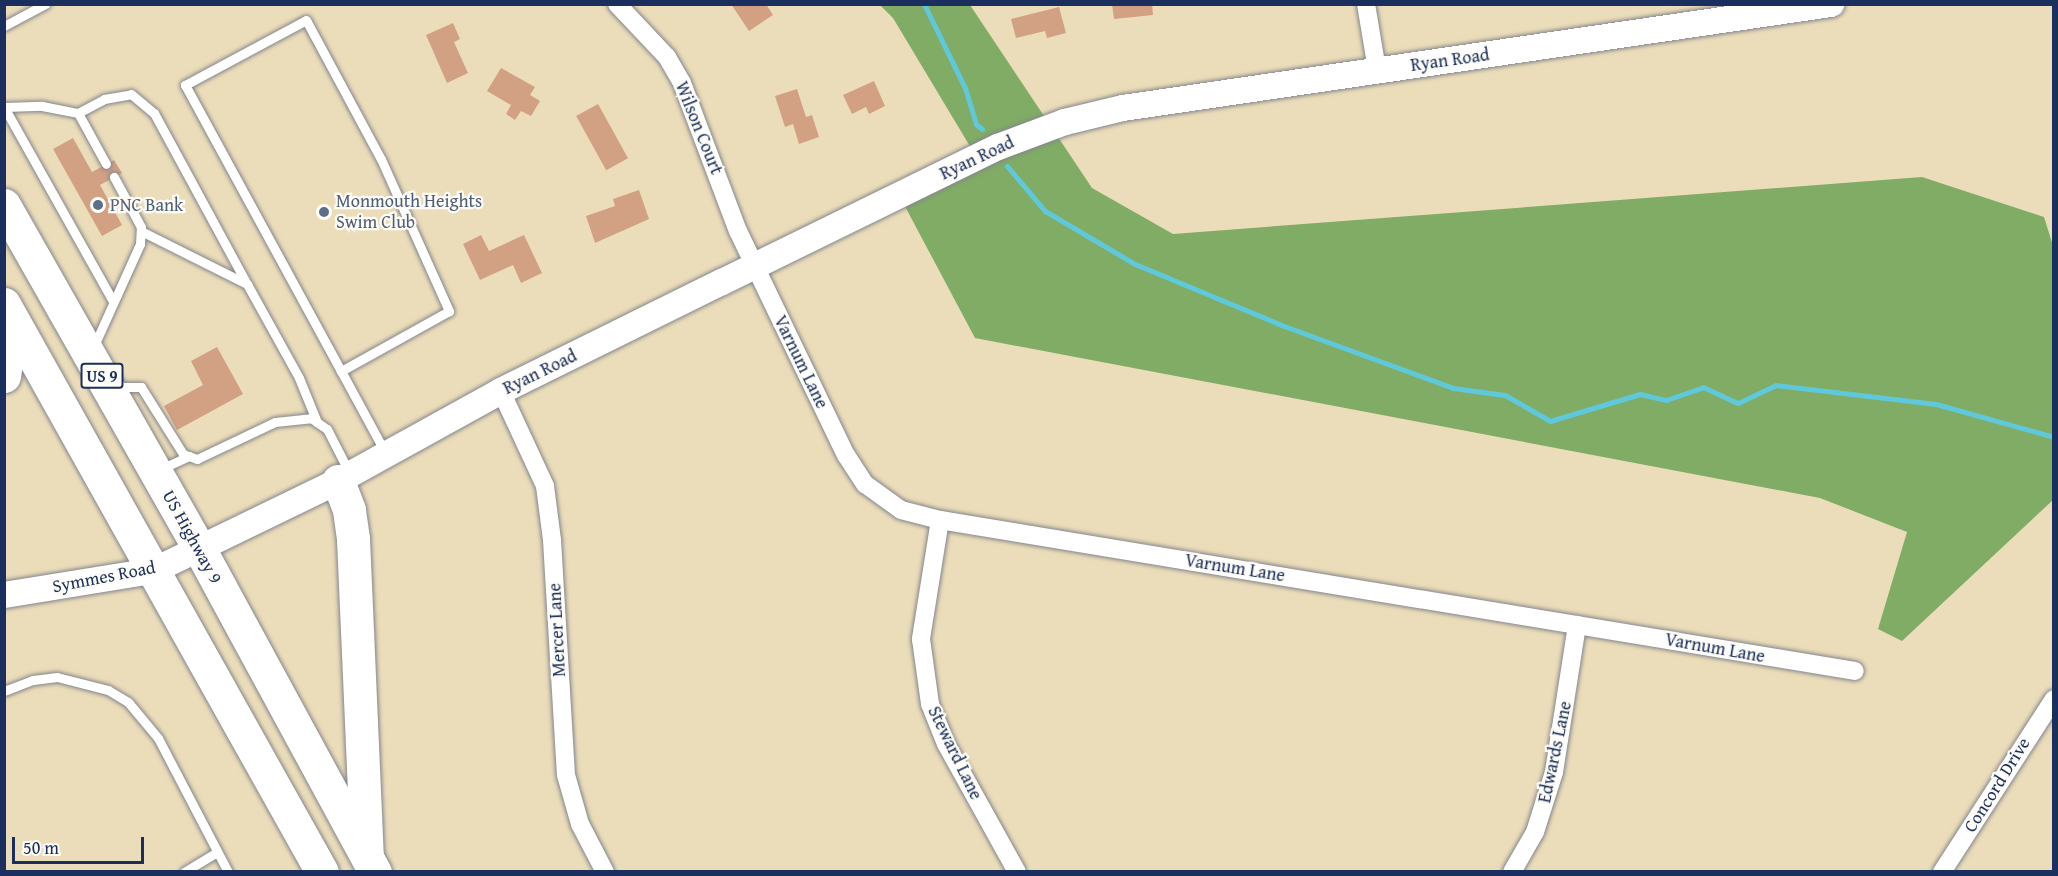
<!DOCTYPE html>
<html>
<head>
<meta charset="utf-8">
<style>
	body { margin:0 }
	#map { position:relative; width:2058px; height:876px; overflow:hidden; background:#ecddba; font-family:"Gentium Book Plus",serif }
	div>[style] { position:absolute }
	.forest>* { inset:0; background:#80ac65 }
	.stream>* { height:5px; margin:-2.5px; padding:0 2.5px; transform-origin:2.5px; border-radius:2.5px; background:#60c8db }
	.building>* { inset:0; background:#d2a083; transform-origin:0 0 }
	.roads { filter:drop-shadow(0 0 2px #84868c) drop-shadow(0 0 2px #84868c) }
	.lane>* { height:9px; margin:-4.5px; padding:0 4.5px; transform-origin:4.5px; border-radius:4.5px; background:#fff }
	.street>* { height:18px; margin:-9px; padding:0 9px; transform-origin:9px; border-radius:9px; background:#fff }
	.secondary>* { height:26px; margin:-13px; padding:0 13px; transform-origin:13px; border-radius:13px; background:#fff }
	.highway>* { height:33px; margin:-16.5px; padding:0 16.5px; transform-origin:16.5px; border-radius:16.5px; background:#fff }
	.dots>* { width:16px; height:16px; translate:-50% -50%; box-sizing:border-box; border:3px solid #fdfcf7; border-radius:50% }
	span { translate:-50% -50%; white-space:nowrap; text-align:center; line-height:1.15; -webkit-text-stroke:4.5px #fdfcf7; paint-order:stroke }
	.shield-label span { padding:2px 4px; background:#fdfcf7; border:2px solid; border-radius:4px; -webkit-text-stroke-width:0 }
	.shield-label { font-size:16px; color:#1b2f5e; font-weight:700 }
	.street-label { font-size:18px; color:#1b2f5e }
	.service-label { font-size:18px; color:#4e5e75 }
	.left { translate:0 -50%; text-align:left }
	.frame { position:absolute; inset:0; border:6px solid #1b2f5e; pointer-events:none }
	.scale { position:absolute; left:12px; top:837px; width:132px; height:27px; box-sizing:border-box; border:3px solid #1b2f5e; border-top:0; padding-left:8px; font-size:18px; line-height:21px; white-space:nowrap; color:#1b2f5e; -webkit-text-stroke:4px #fdfcf7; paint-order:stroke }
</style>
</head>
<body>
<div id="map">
	<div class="forest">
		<i style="clip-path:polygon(880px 5px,970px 5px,1092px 188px,1173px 234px,1922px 177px,2044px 217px,2054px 249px,2053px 500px,1902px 641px,1878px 629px,1907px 532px,1820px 498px,975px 338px,900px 197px,977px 158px,893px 18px)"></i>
	</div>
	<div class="stream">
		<i style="left:924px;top:4px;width:93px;rotate:64deg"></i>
		<i style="left:965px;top:88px;width:38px;rotate:73deg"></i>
		<i style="left:976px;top:124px;width:8px;rotate:40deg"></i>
		<i style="left:1007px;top:166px;width:59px;rotate:49.8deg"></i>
		<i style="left:1045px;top:211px;width:104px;rotate:30.5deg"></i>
		<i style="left:1135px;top:264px;width:161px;rotate:22.6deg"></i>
		<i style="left:1284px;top:326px;width:180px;rotate:20.1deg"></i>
		<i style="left:1453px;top:388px;width:52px;rotate:7.7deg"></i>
		<i style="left:1505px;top:395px;width:52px;rotate:30deg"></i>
		<i style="left:1550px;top:421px;width:94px;rotate:-16.7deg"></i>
		<i style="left:1640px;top:394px;width:27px;rotate:13deg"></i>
		<i style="left:1666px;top:400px;width:39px;rotate:-19deg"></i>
		<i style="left:1703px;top:387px;width:38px;rotate:25deg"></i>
		<i style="left:1738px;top:403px;width:42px;rotate:-25.3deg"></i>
		<i style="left:1776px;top:385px;width:161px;rotate:6.8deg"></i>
		<i style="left:1936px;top:404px;width:123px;rotate:15.6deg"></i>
	</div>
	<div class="building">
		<i style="clip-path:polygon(731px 4px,766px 4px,773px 15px,749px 31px)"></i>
		<i style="clip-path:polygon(1112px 4px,1152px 4px,1153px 15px,1114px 19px)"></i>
		<i style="clip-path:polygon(1059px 7px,1066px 33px,1047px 38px,1045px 31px,1016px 38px,1011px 19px)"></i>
		<i style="clip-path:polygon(453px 23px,460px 39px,454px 42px,468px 73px,447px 83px,426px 35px)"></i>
		<i style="clip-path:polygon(501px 68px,535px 87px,530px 95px,540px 101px,531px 116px,521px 111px,515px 120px,506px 114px,511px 105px,487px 91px)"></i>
		<i style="clip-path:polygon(874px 81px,885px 106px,869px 114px,866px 107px,852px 114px,843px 95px)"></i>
		<i style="clip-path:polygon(797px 89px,806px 117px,812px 115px,819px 137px,799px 144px,793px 124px,785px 127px,775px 96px)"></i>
		<i style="left:598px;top:104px;width:62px;height:25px;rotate:61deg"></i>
		<i style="clip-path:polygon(73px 138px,92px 172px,114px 160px,122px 173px,100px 185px,122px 225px,102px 236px,53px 149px)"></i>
		<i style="clip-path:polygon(639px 190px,649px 219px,595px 243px,586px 216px,615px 206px,613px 199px)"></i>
		<i style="clip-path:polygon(481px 235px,489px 251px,524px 235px,542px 273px,521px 283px,513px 265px,480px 280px,463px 244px)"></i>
		<i style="clip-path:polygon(217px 347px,243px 394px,177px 430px,164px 406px,203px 385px,191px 361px)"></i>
	</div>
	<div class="roads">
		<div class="lane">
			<i style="left:4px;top:26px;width:47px;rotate:-28.2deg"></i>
			<i style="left:4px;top:107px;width:223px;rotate:60.7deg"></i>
			<i style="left:4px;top:107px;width:38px;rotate:-2deg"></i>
			<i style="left:42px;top:106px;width:37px;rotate:11deg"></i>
			<i style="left:78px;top:113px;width:58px;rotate:61.2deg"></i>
			<i style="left:78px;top:113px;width:30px;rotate:-28deg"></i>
			<i style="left:104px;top:99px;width:27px;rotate:-10deg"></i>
			<i style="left:131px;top:94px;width:30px;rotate:40deg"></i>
			<i style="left:154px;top:113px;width:195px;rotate:61.5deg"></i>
			<i style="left:141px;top:231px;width:119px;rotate:26.6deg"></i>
			<i style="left:247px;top:284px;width:107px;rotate:61deg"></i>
			<i style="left:299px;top:378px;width:48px;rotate:67.8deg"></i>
			<i style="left:93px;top:348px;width:114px;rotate:-65.7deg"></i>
			<i style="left:140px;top:244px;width:17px;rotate:-87deg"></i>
			<i style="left:141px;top:227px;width:57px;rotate:-118.4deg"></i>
			<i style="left:341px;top:371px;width:326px;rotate:-118.6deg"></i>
			<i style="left:185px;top:85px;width:137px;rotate:-28.2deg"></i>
			<i style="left:306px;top:20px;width:158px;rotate:61.7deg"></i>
			<i style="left:381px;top:159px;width:167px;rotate:65.9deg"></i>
			<i style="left:449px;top:311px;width:124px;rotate:150.9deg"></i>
			<i style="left:341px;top:371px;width:92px;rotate:61.5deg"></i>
			<i style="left:113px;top:387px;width:28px"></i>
			<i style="left:141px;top:387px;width:79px;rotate:57.9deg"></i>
			<i style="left:183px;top:454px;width:15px;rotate:20deg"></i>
			<i style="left:197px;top:459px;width:86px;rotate:-25.4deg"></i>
			<i style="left:275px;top:422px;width:36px;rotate:-6deg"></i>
			<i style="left:311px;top:418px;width:19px;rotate:35deg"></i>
			<i style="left:327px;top:429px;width:48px;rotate:62.9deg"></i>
			<i style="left:161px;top:469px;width:31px;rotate:-25deg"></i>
			<i style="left:4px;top:691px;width:31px;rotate:-21deg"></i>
			<i style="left:33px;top:680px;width:24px;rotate:-7deg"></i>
			<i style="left:57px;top:677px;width:53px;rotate:14.3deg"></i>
			<i style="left:108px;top:690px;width:23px;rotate:31deg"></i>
			<i style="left:128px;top:702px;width:47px;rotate:50.2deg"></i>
			<i style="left:158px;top:738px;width:151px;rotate:62.4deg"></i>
			<i style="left:184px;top:872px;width:37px;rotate:-31deg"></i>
		</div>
		<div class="street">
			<i style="left:617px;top:4px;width:73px;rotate:46.7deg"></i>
			<i style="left:667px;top:57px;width:30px;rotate:60deg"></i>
			<i style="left:682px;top:83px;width:158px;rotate:69.3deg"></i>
			<i style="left:738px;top:231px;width:249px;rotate:64.3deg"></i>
			<i style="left:846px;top:455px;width:35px;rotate:57deg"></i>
			<i style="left:865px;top:484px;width:44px;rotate:35.8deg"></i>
			<i style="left:901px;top:510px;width:40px;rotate:14.4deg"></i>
			<i style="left:940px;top:520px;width:927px;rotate:9.37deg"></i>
			<i style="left:1366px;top:4px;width:67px;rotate:80.5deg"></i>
			<i style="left:501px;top:391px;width:105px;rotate:65.1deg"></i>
			<i style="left:545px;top:486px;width:54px;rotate:82.6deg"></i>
			<i style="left:552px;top:540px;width:235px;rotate:86.6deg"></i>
			<i style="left:566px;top:775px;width:51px;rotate:74.1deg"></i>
			<i style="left:580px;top:824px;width:54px;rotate:62.5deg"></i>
			<i style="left:940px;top:520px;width:121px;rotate:99.1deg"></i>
			<i style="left:921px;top:639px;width:66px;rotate:82.1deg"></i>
			<i style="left:930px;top:704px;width:43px;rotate:68.2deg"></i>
			<i style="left:946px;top:744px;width:146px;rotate:61deg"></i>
			<i style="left:1512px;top:872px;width:46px;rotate:-60.1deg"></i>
			<i style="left:1535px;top:832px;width:63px;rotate:-72.4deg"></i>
			<i style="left:1554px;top:772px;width:149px;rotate:-81.1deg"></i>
			<i style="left:1942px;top:872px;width:206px;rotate:-57.1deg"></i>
		</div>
		<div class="secondary">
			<i style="left:4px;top:595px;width:151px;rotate:-9.2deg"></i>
			<i style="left:153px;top:571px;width:206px;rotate:-25.9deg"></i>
			<i style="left:338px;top:481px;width:186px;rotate:-28.9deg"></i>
			<i style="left:501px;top:391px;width:246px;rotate:-26.3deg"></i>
			<i style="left:722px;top:282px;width:307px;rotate:-26.1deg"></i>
			<i style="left:998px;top:147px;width:72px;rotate:-20.5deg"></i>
			<i style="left:1065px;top:122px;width:60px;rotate:-13.6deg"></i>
			<i style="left:1123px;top:108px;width:716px;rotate:-8.36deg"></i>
		</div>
		<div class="highway">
			<i style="left:4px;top:205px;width:395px;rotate:60.4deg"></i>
			<i style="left:199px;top:548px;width:369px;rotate:61.5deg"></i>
			<i style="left:4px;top:304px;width:651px;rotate:60.76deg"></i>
			<i style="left:4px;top:376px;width:55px;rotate:-81.6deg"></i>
			<i style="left:338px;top:481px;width:31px;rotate:69deg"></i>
			<i style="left:349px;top:510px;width:29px;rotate:82deg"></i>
			<i style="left:353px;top:539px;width:315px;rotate:87.5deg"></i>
		</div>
	</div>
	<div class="dots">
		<i style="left:98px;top:205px;background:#5c6f8a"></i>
		<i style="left:324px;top:212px;background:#5c6f8a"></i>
	</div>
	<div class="shield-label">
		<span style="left:102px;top:376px">US 9</span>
	</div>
	<div class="street-label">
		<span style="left:1450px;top:60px;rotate:-8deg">Ryan Road</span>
		<span style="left:699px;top:128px;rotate:68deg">Wilson Court</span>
		<span style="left:977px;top:158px;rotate:-25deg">Ryan Road</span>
		<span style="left:801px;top:362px;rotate:64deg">Varnum Lane</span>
		<span style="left:540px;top:372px;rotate:-26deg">Ryan Road</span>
		<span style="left:192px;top:537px;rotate:61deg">US Highway 9</span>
		<span style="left:1235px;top:568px;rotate:9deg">Varnum Lane</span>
		<span style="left:104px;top:577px;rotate:-11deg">Symmes Road</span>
		<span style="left:557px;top:630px;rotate:-93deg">Mercer Lane</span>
		<span style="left:1715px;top:648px;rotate:10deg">Varnum Lane</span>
		<span style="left:1555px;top:752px;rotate:-78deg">Edwards Lane</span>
		<span style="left:955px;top:753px;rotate:64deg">Steward Lane</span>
		<span style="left:1997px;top:785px;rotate:-58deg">Concord Drive</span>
	</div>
	<div class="service-label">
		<span class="left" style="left:336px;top:212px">Monmouth Heights<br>Swim Club</span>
		<span class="left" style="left:110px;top:205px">PNC Bank</span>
	</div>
	<div class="frame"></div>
	<div class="scale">50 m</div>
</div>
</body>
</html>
